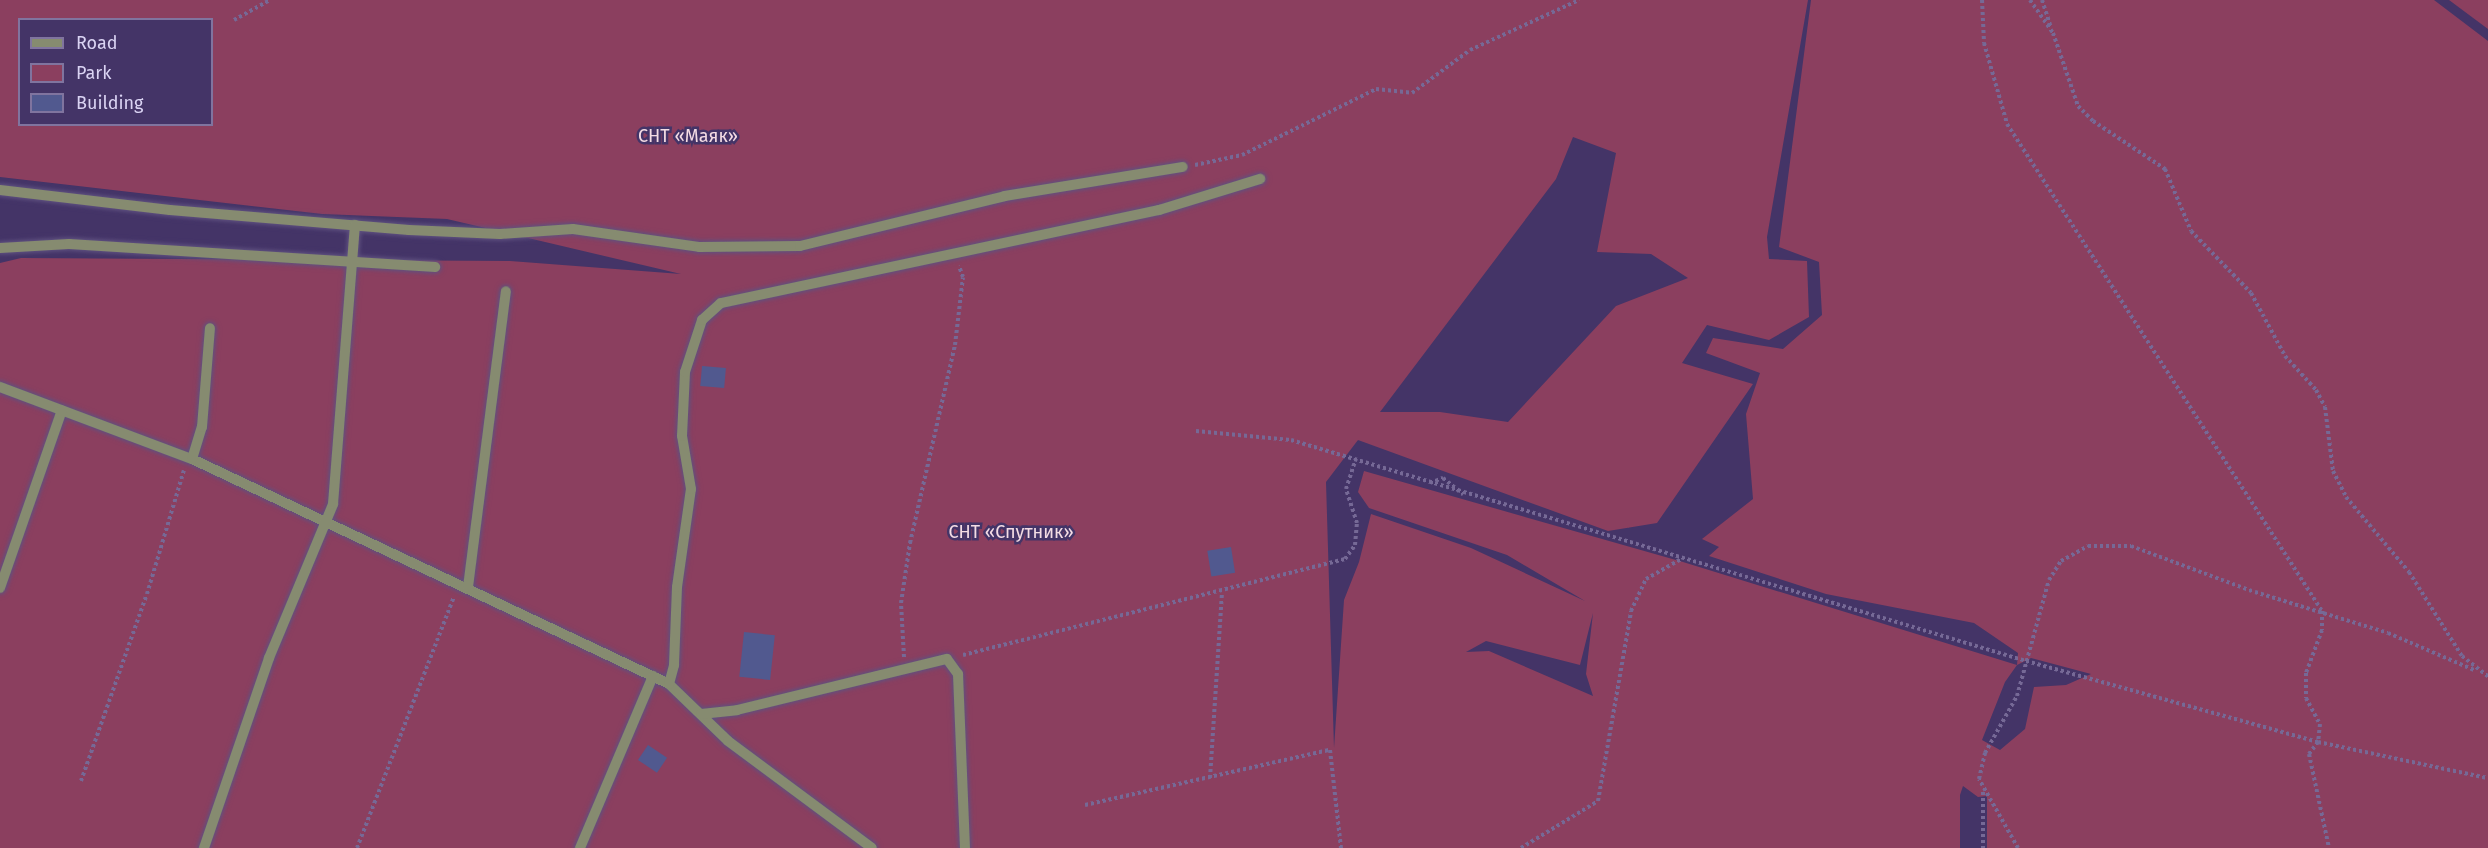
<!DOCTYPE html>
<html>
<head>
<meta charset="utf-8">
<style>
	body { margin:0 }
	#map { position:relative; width:2488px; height:848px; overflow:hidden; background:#443467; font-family:"Fira Sans",sans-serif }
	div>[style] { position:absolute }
	.green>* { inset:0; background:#8b3f5f }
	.building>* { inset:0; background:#51598f; transform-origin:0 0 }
	.path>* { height:4px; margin-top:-2px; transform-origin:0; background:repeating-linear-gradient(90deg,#766996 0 3px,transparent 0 6px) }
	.roads { filter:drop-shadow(0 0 2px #5f5180) drop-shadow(0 0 2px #5f5180) }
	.minor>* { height:10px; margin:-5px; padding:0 5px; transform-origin:5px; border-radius:5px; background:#868b70 }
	span { translate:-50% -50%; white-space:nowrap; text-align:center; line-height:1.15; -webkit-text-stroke:5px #443467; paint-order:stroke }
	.park-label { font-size:18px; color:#f4dce4 }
	.legend { position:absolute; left:18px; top:18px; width:195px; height:108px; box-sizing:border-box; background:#443467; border:2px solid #80749f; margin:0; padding:8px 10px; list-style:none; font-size:18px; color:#dad3f3 }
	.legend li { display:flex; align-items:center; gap:12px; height:30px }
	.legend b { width:30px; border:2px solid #80749f }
</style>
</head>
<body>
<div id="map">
	<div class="green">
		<i style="clip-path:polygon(evenodd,0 0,1808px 0,1767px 237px,1769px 259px,1807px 261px,1809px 317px,1769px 340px,1707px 325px,1682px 363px,1753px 384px,1657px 523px,1608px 531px,1358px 440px,1326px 482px,1334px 748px,1344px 600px,1359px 562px,1371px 514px,1471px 548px,1585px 601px,1507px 555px,1369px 508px,1358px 492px,1364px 471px,1683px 562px,2017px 665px,2018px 653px,1974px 623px,1826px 594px,1709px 556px,1719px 547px,1702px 539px,1753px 499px,1746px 414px,1760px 373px,1706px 353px,1713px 338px,1783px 349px,1822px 315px,1819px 262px,1779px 247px,1811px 0,2434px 0,2488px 41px,2488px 848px,1987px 848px,1987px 796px,1978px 797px,1963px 786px,1960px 795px,1960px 848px,0 848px,0 263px,21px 258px,510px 261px,681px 274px,447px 219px,322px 214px,0 177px,0 0,20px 20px,212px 20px,212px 124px,20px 124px,20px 20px,0 0,1573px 137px,1616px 153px,1597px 252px,1651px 254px,1688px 278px,1616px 306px,1508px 422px,1440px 412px,1380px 412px,1556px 179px,1573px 137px,0 0,1593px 613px,1586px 674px,1593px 696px,1489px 651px,1466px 652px,1486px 641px,1580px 665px,1593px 613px,0 0,2031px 658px,2091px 674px,2066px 685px,2034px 687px,2025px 729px,2000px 750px,1982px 740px,2005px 682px,2017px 665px,2031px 658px)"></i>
		<i style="clip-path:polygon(2449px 0,2488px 0,2488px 29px)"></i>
	</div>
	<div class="building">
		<i style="left:702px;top:366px;width:24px;height:20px;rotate:5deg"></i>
		<i style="left:1231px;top:547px;width:26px;height:24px;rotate:81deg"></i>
		<i style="left:744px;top:632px;width:31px;height:45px;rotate:6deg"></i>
		<i style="left:648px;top:745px;width:23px;height:18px;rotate:34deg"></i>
	</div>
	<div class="path">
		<i style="left:1982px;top:0;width:43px;rotate:87.3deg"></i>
		<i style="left:1984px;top:43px;width:84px;rotate:74.1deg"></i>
		<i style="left:2007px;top:124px;width:580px;rotate:57.1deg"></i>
		<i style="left:2322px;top:611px;width:19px;rotate:90deg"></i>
		<i style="left:2322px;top:630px;width:46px;rotate:110.4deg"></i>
		<i style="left:2306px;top:673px;width:25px;rotate:90deg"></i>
		<i style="left:2306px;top:698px;width:30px;rotate:62deg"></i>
		<i style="left:2320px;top:724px;width:18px;rotate:96deg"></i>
		<i style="left:2318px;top:742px;width:15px;rotate:127deg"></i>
		<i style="left:2309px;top:754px;width:96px;rotate:78deg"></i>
		<i style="left:2030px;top:0;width:40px;rotate:55.1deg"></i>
		<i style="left:2053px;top:33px;width:77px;rotate:71.1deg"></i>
		<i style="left:2078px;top:106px;width:21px;rotate:45deg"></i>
		<i style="left:2093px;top:121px;width:87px;rotate:33.7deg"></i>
		<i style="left:2165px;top:169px;width:67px;rotate:67.2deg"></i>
		<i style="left:2191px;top:231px;width:86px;rotate:45.9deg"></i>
		<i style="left:2251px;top:293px;width:72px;rotate:61.6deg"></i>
		<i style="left:2285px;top:356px;width:46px;rotate:47.6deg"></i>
		<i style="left:2316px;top:390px;width:19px;rotate:62deg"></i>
		<i style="left:2325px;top:407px;width:64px;rotate:82.9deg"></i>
		<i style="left:2333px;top:471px;width:29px;rotate:63deg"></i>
		<i style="left:2346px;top:497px;width:98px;rotate:50deg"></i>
		<i style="left:2409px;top:572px;width:99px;rotate:57.8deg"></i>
		<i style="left:2462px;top:656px;width:33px;rotate:38deg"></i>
		<i style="left:2042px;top:0;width:29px;rotate:72deg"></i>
		<i style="left:234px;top:20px;width:41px;rotate:-29.1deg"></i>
		<i style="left:1195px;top:165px;width:48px;rotate:-12deg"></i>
		<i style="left:1242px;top:155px;width:149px;rotate:-26.2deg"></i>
		<i style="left:1376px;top:89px;width:36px;rotate:6deg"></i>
		<i style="left:1412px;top:93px;width:72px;rotate:-36.6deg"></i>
		<i style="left:1470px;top:50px;width:120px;rotate:-24.6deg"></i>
		<i style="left:1196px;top:431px;width:95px;rotate:5.4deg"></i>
		<i style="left:1291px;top:440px;width:768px;rotate:16.73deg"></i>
		<i style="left:2026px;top:661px;width:303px;rotate:15.5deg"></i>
		<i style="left:2318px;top:742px;width:174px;rotate:12deg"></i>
		<i style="left:1430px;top:483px;width:14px;rotate:-21deg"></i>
		<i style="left:1443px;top:478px;width:26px;rotate:39deg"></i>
		<i style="left:963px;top:655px;width:394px;rotate:-14.1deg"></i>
		<i style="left:1345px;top:559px;width:17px;rotate:-54deg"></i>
		<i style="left:1355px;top:545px;width:22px;rotate:-85deg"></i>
		<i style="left:1357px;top:523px;width:36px;rotate:-108deg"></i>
		<i style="left:1346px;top:489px;width:32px;rotate:-72deg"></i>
		<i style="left:904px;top:657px;width:54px;rotate:-93.2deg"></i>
		<i style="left:901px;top:603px;width:61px;rotate:-81.5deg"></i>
		<i style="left:910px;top:543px;width:203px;rotate:-77.2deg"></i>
		<i style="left:955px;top:345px;width:68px;rotate:-83.3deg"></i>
		<i style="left:963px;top:277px;width:12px;rotate:-110deg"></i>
		<i style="left:1210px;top:778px;width:186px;rotate:-86.3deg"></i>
		<i style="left:81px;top:781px;width:198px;rotate:-70.6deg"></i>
		<i style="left:147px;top:594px;width:129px;rotate:-73.4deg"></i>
		<i style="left:1983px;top:792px;width:56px;rotate:90deg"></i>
		<i style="left:1085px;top:805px;width:251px;rotate:-12.7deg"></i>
		<i style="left:1330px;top:750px;width:99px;rotate:83.6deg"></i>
		<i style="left:357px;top:848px;width:269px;rotate:-68.9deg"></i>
		<i style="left:1521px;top:848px;width:90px;rotate:-31.4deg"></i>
		<i style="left:1598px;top:801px;width:193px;rotate:-80.1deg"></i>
		<i style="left:1631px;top:611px;width:35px;rotate:-65deg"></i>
		<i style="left:1646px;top:579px;width:40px;rotate:-29.7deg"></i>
		<i style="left:2018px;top:848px;width:79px;rotate:-119.5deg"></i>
		<i style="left:1979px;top:779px;width:27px;rotate:-77deg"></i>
		<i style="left:1985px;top:753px;width:65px;rotate:-60.7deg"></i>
		<i style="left:2017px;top:696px;width:120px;rotate:-74.6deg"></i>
		<i style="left:2049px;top:580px;width:22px;rotate:-58deg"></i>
		<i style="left:2061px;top:561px;width:31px;rotate:-29deg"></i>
		<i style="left:2088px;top:546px;width:43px"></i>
		<i style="left:2131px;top:546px;width:132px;rotate:20.4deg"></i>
		<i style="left:2255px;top:592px;width:139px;rotate:17.1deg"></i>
		<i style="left:2388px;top:633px;width:94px;rotate:23.3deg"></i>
	</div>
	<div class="roads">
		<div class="minor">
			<i style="left:0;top:190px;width:171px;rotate:6.7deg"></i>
			<i style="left:170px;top:210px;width:240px;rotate:4.8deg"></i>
			<i style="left:409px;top:230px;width:91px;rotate:2.5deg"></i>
			<i style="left:500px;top:234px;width:73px;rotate:-3.9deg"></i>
			<i style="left:573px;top:229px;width:127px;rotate:8.1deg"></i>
			<i style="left:699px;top:247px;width:101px;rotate:-0.6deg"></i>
			<i style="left:800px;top:246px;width:211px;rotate:-13.7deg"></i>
			<i style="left:1005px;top:196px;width:180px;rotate:-9.3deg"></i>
			<i style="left:0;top:248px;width:69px;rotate:-3.3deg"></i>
			<i style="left:69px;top:244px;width:367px;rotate:3.6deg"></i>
			<i style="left:0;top:387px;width:205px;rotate:20.6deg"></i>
			<i style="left:192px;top:459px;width:527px;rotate:25.25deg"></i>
			<i style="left:669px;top:684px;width:82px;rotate:44deg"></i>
			<i style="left:728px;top:741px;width:179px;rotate:36.6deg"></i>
			<i style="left:192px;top:459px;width:34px;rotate:-73deg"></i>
			<i style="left:202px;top:427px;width:99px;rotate:-85.4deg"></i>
			<i style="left:468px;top:587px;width:298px;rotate:-82.7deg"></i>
			<i style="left:0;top:588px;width:188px;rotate:-70.8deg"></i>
			<i style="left:669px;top:684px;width:20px;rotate:-75deg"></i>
			<i style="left:674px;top:665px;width:78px;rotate:-87.8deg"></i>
			<i style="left:677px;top:587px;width:99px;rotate:-81.9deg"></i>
			<i style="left:691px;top:489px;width:54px;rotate:-99.6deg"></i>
			<i style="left:682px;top:436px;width:64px;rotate:-87.3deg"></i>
			<i style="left:685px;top:372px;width:55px;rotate:-71.9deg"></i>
			<i style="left:702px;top:320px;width:25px;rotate:-42deg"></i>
			<i style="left:721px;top:303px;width:448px;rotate:-12deg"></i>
			<i style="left:1159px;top:210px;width:106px;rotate:-17.1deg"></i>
			<i style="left:701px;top:714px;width:36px;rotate:-6deg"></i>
			<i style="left:737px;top:710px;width:216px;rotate:-13.7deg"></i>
			<i style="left:947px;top:659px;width:19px;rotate:54deg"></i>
			<i style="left:958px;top:674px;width:174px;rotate:87.7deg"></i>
			<i style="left:204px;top:848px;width:201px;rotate:-71.1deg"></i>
			<i style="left:269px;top:658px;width:167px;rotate:-67.4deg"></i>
			<i style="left:333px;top:504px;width:280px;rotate:-85.5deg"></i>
			<i style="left:580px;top:848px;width:187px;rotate:-67deg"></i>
		</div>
	</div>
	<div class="park-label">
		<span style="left:688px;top:136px">СНТ «Маяк»</span>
		<span style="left:1011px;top:532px">СНТ «Спутник»</span>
	</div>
	<ul class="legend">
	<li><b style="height:8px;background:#868b70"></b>Road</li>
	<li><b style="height:16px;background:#8b3f5f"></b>Park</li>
	<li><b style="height:16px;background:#51598f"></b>Building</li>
	</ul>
</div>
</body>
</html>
